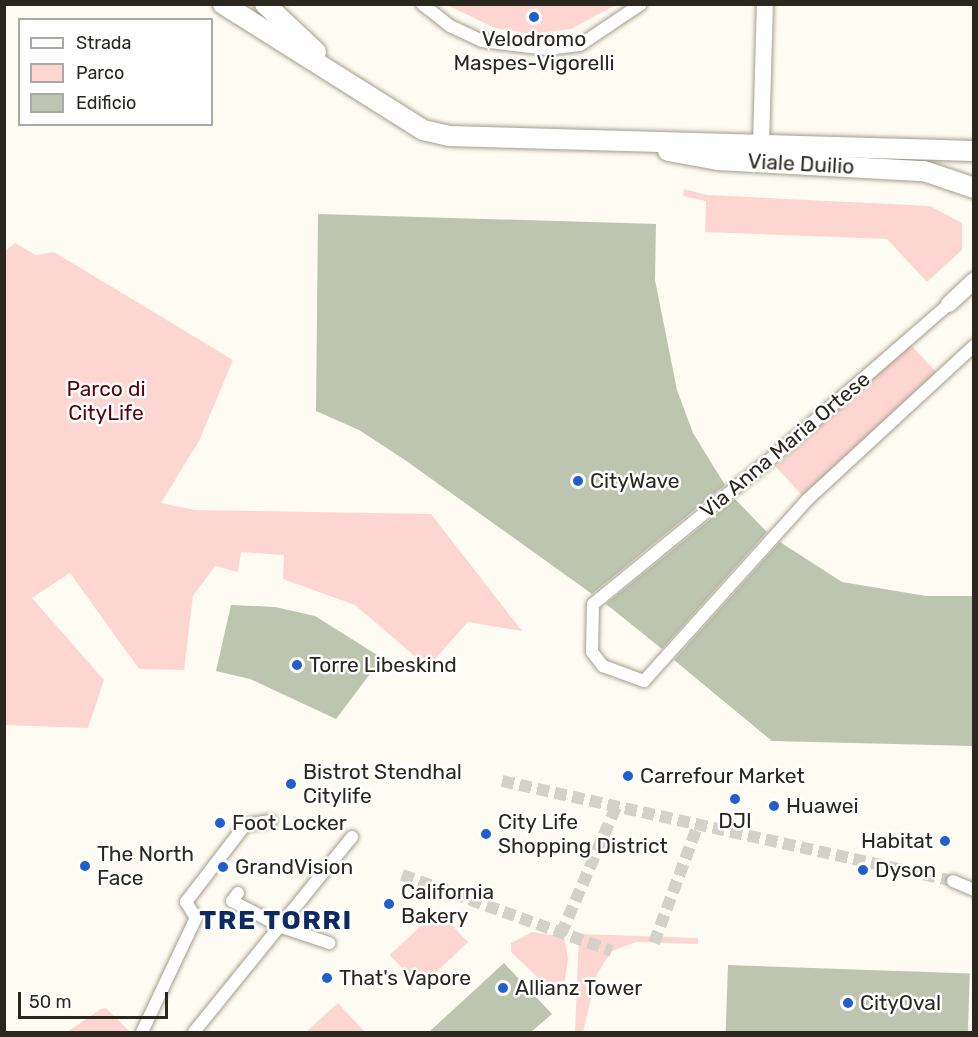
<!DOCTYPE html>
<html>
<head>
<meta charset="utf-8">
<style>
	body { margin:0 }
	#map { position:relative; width:978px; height:1037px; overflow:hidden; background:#fefbf3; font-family:Rubik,sans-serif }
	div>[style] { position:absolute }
	.green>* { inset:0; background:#fdd6d2; transform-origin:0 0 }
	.building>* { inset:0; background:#bdc5b1; transform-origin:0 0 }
	.pedestrian-tunnel>* { height:12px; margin-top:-6px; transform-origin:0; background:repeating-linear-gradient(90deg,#d4d1c9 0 12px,transparent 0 18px) }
	.roads { filter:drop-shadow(0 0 2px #a39d89) drop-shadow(0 0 2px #a39d89) }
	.pedestrian>* { height:12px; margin:-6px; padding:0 6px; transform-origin:6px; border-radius:6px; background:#fff }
	.minor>* { height:16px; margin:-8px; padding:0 8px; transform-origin:8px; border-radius:8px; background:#fff }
	.tertiary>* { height:20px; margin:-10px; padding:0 10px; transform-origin:10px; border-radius:10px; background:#fff }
	.dots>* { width:16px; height:16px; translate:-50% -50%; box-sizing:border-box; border:3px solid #fff; border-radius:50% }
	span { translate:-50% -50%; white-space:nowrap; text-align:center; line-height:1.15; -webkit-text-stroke:5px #fff; paint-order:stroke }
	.poi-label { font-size:21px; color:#2a271f }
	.left { translate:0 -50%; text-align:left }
	.right { translate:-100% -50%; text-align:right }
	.street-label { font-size:21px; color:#2a271f }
	.park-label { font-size:21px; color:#580209 }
	.district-label { font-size:27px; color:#0d2b60; font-weight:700; letter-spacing:1.5px }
	.frame { position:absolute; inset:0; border:6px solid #2a271f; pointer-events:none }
	.legend { position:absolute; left:18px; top:18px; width:195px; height:108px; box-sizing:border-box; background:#fff; border:2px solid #aaa9a5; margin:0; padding:8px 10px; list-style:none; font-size:18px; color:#2a271f }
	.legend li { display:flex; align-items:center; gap:12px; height:30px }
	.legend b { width:30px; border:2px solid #aaa9a5 }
	.scale { position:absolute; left:18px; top:992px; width:150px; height:27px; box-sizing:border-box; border:3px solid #2a271f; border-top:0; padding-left:8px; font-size:18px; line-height:21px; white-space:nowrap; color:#2a271f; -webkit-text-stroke:4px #fff; paint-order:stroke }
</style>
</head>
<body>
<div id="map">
	<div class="green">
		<i style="clip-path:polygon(447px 5px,616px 5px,571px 29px,532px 34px,495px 28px)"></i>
		<i style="clip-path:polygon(684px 189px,707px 195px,930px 206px,962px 223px,962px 250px,927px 282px,887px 239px,705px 232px,706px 201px,683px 196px)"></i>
		<i style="clip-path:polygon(15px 243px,36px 255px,54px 252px,233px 360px,199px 441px,161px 503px,195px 510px,431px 514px,522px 631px,468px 622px,435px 659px,417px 658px,355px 605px,283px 579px,284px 555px,241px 552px,238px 572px,215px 566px,193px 596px,184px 670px,139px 669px,70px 573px,32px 598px,104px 680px,88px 728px,5px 725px,4px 252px)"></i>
		<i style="left:909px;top:343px;width:40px;height:182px;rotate:47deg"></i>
		<i style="left:438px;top:910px;width:44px;height:66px;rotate:47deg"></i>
		<i style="clip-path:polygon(532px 932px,564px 937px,568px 958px,563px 993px,558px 997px,511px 952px,511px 943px)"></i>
		<i style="clip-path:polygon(579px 934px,698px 938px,698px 944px,636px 942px,612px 951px,597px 974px,583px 1032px,575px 1032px)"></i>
		<i style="clip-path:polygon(338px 1003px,365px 1032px,306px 1032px)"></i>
		<i style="clip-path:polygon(106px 1008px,130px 1032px,67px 1032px,101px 1009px)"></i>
	</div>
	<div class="building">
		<i style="clip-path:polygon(318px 214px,656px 224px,655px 280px,677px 390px,693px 433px,725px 485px,592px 594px,405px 460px,359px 430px,316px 411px)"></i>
		<i style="clip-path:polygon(735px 499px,767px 532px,662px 649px,606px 604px)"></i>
		<i style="clip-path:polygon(780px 542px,842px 582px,926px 596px,974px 596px,974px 746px,772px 741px,674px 660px)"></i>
		<i style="clip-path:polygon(231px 605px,275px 607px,315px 616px,382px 658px,336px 719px,250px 679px,216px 671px)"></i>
		<i style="clip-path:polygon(504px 963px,552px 1014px,531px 1032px,429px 1032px)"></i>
		<i style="left:728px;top:965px;width:242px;height:67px;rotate:2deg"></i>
	</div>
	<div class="pedestrian-tunnel">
		<i style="left:502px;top:781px;width:462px;rotate:12.5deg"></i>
		<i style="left:402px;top:875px;width:223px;rotate:19.9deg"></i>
		<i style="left:561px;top:934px;width:138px;rotate:-66.6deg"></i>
		<i style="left:654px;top:943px;width:126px;rotate:-69.6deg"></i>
	</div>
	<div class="roads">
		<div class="pedestrian">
			<i style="left:422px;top:4px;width:36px;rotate:38deg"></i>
			<i style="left:450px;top:26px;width:35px;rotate:25deg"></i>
			<i style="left:482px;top:41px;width:65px;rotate:7deg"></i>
			<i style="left:547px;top:49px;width:33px;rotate:-7deg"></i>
			<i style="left:580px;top:45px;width:73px;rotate:-33.9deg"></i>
			<i style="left:949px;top:304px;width:225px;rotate:139deg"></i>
			<i style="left:779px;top:452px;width:240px;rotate:140.7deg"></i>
			<i style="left:593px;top:604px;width:48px;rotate:91.2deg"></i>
			<i style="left:592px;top:652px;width:18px;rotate:52deg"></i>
			<i style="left:603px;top:666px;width:44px;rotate:20.1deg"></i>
			<i style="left:644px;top:681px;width:245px;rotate:-48deg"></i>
			<i style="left:808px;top:499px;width:226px;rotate:-42.7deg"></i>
			<i style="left:953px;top:881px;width:23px;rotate:23deg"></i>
			<i style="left:238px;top:893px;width:10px;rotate:127deg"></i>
			<i style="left:232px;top:901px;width:56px;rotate:27.5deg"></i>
			<i style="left:282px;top:927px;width:50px;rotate:18.8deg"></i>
			<i style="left:142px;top:1032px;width:126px;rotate:-64.7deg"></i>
			<i style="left:196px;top:918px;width:19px;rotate:-122deg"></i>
			<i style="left:186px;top:902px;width:97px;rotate:-52.5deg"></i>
			<i style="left:245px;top:825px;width:26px;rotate:-9deg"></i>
			<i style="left:194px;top:1032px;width:251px;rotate:-51deg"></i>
		</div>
		<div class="minor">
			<i style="left:761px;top:144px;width:140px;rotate:-88.4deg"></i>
			<i style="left:949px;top:304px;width:34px;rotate:-43deg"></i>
		</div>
		<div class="tertiary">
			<i style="left:223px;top:4px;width:236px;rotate:32.2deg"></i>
			<i style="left:423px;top:130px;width:27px;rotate:13deg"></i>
			<i style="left:449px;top:136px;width:525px;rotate:1.64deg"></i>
			<i style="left:265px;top:4px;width:70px;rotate:43.3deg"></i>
			<i style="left:668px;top:151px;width:51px;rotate:10.2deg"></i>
			<i style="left:718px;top:160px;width:206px;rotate:3.1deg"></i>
			<i style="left:924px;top:171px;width:53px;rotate:18.8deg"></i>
		</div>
	</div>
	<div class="dots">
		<i style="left:534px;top:17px;background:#2160cc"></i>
		<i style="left:578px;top:481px;background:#2160cc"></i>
		<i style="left:297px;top:665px;background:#2160cc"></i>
		<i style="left:628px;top:776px;background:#2160cc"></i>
		<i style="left:291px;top:784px;background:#2160cc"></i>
		<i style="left:735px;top:799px;background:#2160cc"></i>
		<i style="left:774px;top:806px;background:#2160cc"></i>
		<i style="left:220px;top:823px;background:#2160cc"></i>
		<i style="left:486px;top:834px;background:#2160cc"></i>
		<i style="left:945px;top:841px;background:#2160cc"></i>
		<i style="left:85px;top:866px;background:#2160cc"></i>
		<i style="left:223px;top:867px;background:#2160cc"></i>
		<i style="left:863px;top:870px;background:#2160cc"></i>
		<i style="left:389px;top:904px;background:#2160cc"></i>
		<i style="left:327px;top:978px;background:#2160cc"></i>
		<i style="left:503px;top:988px;background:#2160cc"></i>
		<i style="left:848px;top:1003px;background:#2160cc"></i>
	</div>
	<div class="poi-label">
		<span style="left:534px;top:51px">Velodromo<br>Maspes-Vigorelli</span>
		<span class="left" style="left:590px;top:481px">CityWave</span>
		<span class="left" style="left:309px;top:665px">Torre Libeskind</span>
		<span class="left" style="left:303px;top:784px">Bistrot Stendhal<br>Citylife</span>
		<span class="left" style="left:640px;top:776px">Carrefour Market</span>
		<span class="left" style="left:786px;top:806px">Huawei</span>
		<span style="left:735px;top:821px">DJI</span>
		<span class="left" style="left:498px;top:834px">City Life<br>Shopping District</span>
		<span class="left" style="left:232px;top:823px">Foot Locker</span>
		<span class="right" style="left:933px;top:841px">Habitat</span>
		<span class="left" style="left:97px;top:866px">The North<br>Face</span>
		<span class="left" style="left:235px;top:867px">GrandVision</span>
		<span class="left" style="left:875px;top:870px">Dyson</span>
		<span class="left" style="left:401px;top:904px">California<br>Bakery</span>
		<span class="left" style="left:339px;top:978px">That's Vapore</span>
		<span class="left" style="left:515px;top:988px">Allianz Tower</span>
		<span class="left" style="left:860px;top:1003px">CityOval</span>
	</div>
	<div class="street-label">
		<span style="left:801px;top:164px;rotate:3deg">Viale Duilio</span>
		<span style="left:785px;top:445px;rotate:-40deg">Via Anna Maria Ortese</span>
	</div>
	<div class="park-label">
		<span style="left:106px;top:401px">Parco di<br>CityLife</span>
	</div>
	<div class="district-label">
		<span style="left:276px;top:921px">TRE TORRI</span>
	</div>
	<div class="frame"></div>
	<ul class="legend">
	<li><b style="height:8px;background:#fff"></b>Strada</li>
	<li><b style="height:16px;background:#fdd6d2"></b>Parco</li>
	<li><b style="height:16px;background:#bdc5b1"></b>Edificio</li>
	</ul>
	<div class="scale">50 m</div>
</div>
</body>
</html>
